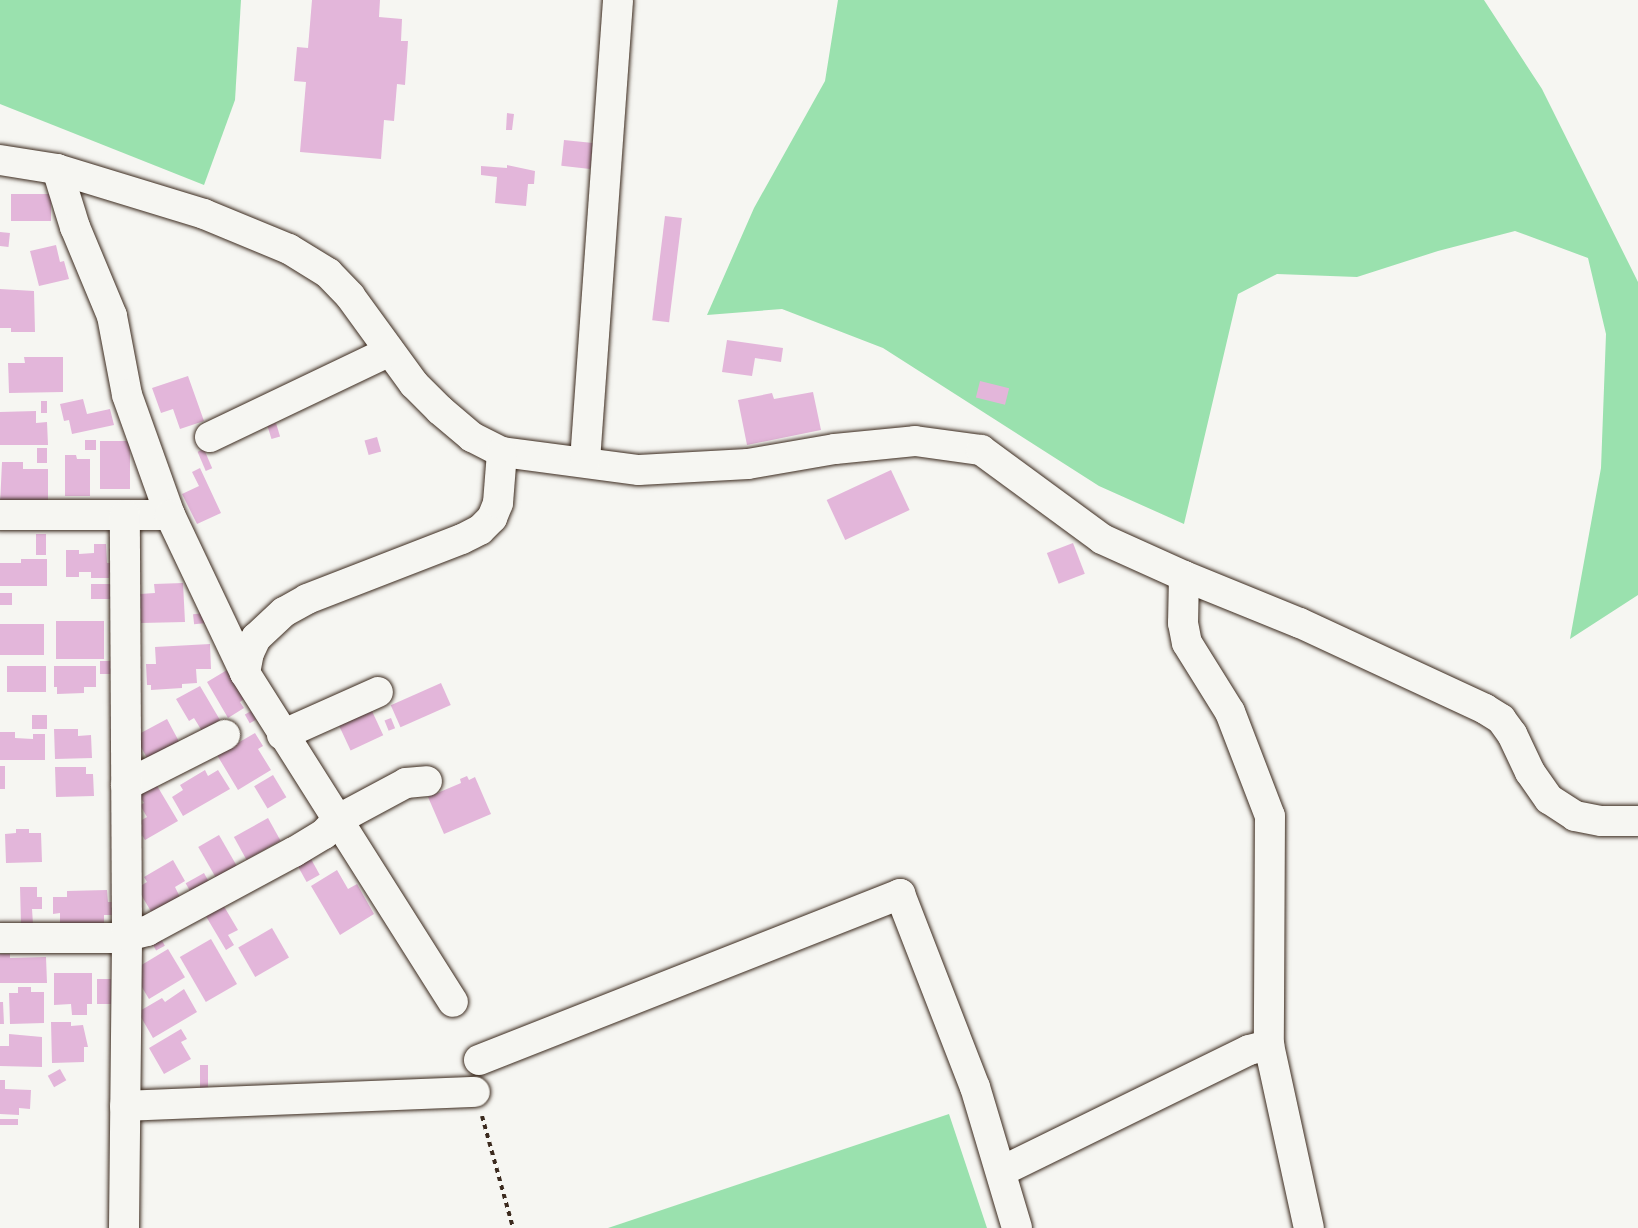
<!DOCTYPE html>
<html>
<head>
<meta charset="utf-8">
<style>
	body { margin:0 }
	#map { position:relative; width:1638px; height:1228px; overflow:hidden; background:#f6f6f2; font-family:Sriracha,sans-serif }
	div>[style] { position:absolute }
	.green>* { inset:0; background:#9ae1ae }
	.building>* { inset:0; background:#e3b6da; transform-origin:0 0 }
	.path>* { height:4px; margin-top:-2px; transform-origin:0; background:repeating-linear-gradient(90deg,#3b2a1e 0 4.5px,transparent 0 9px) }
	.roads { filter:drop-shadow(0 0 2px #3b2a1e) drop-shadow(0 0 2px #3b2a1e) }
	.minor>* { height:30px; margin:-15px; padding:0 15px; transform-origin:15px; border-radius:15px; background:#f6f6f2 }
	span { translate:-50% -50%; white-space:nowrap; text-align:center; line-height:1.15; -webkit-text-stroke:5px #f6f6f2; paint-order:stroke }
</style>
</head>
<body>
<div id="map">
	<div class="green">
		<i style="clip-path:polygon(0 0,241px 0,235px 100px,204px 185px,0 104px)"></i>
		<i style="clip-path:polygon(838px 0,1484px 0,1542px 89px,1638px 282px,1638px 595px,1570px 639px,1601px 468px,1606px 334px,1588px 258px,1515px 231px,1438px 251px,1357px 277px,1277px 274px,1238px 294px,1184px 524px,1099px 486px,883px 348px,782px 309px,707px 315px,754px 208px,825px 81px)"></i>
		<i style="clip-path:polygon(949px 1114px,987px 1228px,608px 1228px)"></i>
	</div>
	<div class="building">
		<i style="clip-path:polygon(312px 0,380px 0,379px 17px,402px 19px,401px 41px,408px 41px,405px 85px,397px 84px,394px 121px,384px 120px,381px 159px,300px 152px,306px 82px,294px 81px,297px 47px,308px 48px)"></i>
		<i style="clip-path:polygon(507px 113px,514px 114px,512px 130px,506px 130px)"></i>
		<i style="left:564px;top:140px;width:29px;height:26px;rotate:6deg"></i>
		<i style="clip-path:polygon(507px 165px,535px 171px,534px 184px,528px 184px,526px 206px,495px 203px,497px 177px,481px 175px,481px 166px,507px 168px)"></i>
		<i style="left:11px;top:194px;width:40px;height:27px"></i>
		<i style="left:665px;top:216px;width:17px;height:105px;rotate:7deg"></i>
		<i style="left:0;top:232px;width:10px;height:14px;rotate:6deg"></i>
		<i style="clip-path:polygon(56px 245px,60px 262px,64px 261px,69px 279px,39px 286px,30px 251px)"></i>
		<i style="clip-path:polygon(0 289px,34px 291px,35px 332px,11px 332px,11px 328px,0 328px)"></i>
		<i style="clip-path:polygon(727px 340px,783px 348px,781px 362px,755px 358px,752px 376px,722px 372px)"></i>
		<i style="clip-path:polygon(24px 357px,63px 357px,63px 392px,9px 393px,8px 363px,25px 363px)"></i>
		<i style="clip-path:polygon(188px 376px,204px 421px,180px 429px,173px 409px,161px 413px,152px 388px)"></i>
		<i style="left:980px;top:381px;width:30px;height:17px;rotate:14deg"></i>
		<i style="clip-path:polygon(813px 392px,821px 430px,747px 445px,738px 400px,772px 393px,774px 399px)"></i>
		<i style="clip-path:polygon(83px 399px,87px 414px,110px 409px,114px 425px,72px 434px,69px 420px,64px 421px,60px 404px)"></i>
		<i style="left:41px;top:401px;width:6px;height:12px"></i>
		<i style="clip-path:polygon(36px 411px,36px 423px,47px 422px,48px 445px,0 445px,0 412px)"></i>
		<i style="left:276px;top:423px;width:14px;height:9px;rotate:73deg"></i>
		<i style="left:377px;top:437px;width:15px;height:13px;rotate:74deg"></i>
		<i style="left:85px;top:440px;width:11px;height:10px"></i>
		<i style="left:100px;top:441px;width:30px;height:48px"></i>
		<i style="left:37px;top:448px;width:10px;height:15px"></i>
		<i style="left:204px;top:449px;width:21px;height:7px;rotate:67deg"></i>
		<i style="clip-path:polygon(65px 455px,76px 455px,77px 459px,90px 459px,90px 496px,65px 496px)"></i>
		<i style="clip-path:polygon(2px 462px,23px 462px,23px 469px,48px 469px,48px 504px,0 505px)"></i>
		<i style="clip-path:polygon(200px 468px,221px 513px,197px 524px,182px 494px,199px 486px,192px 472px)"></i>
		<i style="left:891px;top:470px;width:44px;height:71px;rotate:65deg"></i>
		<i style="left:36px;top:534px;width:10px;height:21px"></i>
		<i style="left:1073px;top:543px;width:33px;height:28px;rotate:69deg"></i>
		<i style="clip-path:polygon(94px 544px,106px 544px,107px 563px,111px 563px,109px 578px,91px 578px,91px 572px,79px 572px,79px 577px,66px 577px,66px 550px,79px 550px,79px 554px,94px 553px)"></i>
		<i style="clip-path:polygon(21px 559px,47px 559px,47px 586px,0 586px,0 563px,21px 563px)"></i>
		<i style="clip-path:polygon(183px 583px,185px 622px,141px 623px,140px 594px,155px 593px,154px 584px)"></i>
		<i style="left:91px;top:584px;width:19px;height:15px"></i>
		<i style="left:0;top:593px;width:12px;height:12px"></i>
		<i style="left:205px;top:613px;width:10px;height:12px;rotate:84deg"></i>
		<i style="left:104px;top:621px;width:38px;height:48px;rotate:90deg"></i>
		<i style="left:0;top:624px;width:44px;height:31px"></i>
		<i style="clip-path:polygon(210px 644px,211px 669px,196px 669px,197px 683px,182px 684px,182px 688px,151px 690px,151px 685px,147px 685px,146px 664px,156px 664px,155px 647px)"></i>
		<i style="left:100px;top:661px;width:13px;height:13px"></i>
		<i style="left:7px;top:666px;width:39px;height:26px"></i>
		<i style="clip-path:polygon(54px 666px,96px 666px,96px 687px,84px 687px,84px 693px,57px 694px,57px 687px,54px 687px)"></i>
		<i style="clip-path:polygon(227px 670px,244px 699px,240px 702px,244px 708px,228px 718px,207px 682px)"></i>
		<i style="left:441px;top:683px;width:24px;height:55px;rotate:66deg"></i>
		<i style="clip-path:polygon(200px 686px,220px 720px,202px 731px,194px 718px,189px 721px,176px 699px)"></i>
		<i style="left:371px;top:709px;width:29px;height:36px;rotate:65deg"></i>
		<i style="left:251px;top:711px;width:10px;height:7px;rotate:61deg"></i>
		<i style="left:32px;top:715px;width:15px;height:14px"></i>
		<i style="left:391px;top:718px;width:11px;height:7px;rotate:68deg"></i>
		<i style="left:167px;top:719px;width:27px;height:36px;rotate:62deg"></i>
		<i style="clip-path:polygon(54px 729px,78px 729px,78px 736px,91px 735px,92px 758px,55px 759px)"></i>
		<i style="clip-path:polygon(0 732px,15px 732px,15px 738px,33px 739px,33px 734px,45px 734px,45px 760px,0 760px)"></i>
		<i style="clip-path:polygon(255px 733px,263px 746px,258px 749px,271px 770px,238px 790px,217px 755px)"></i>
		<i style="left:0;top:766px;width:5px;height:23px"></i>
		<i style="clip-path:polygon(55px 767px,86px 767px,86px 774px,93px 774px,94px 796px,56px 797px)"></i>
		<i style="clip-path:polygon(205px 770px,208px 776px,218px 770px,230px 789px,183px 816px,172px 797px,183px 790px,180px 785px)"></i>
		<i style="left:273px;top:775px;width:26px;height:22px;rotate:59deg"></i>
		<i style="clip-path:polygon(467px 776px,469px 780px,475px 777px,491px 814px,444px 834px,428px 797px,461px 783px,460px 779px)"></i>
		<i style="clip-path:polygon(156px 784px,178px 821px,145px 840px,135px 824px,147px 817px,140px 805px,144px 803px,139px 795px)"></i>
		<i style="left:268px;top:818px;width:26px;height:39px;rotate:61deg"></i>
		<i style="clip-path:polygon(16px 829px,29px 829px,29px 833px,41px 833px,42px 862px,6px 863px,5px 834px,16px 833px)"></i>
		<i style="left:219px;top:835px;width:36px;height:24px;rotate:60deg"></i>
		<i style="left:311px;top:859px;width:18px;height:15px;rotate:61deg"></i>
		<i style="clip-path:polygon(173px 860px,185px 881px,175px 887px,180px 897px,152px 913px,137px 888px,147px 882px,144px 877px)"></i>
		<i style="clip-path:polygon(337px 870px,348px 889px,357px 884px,374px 914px,340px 935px,311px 886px)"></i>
		<i style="left:204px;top:873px;width:13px;height:21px;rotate:61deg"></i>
		<i style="clip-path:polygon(20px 887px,37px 887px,37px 897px,42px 897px,42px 909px,32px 909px,33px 924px,21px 924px)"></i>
		<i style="clip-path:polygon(107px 890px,108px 902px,112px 902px,112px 915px,104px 915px,104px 928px,60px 929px,60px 913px,53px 914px,53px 897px,67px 897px,67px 891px)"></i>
		<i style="clip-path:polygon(222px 903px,238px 930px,228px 935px,234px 945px,226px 950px,204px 913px)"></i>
		<i style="left:272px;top:928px;width:34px;height:39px;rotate:60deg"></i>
		<i style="left:160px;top:937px;width:10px;height:10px;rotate:61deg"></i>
		<i style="left:211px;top:939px;width:52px;height:36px;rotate:60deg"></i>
		<i style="left:168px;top:949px;width:33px;height:42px;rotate:59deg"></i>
		<i style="clip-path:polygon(0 954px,10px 954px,10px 958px,46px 957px,47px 983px,0 983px)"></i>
		<i style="clip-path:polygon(54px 973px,92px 973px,92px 1004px,87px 1004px,87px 1015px,72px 1015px,71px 1004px,54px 1005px)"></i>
		<i style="left:111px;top:979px;width:25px;height:14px;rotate:90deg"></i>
		<i style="clip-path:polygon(18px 987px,31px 987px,31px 992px,44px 992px,44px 1023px,10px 1024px,9px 993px,18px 993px)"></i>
		<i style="clip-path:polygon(184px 989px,197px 1012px,153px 1038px,138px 1012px,162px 998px,165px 1002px)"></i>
		<i style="clip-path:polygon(0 1002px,3px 1002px,4px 1024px,0 1024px)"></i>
		<i style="clip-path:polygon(51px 1022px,71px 1022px,71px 1026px,83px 1025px,88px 1047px,84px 1047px,84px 1062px,52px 1063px)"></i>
		<i style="clip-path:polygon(181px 1029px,187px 1039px,181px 1042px,191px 1059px,164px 1074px,149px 1048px)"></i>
		<i style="clip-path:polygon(9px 1034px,42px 1037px,42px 1067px,0 1066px,0 1046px,9px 1046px)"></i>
		<i style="left:200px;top:1065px;width:8px;height:24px"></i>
		<i style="left:60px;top:1069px;width:13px;height:14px;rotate:61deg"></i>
		<i style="clip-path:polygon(0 1080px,5px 1080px,5px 1089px,31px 1090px,30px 1109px,19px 1108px,19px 1115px,0 1114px)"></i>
		<i style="left:0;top:1119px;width:18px;height:6px"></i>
	</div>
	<div class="path">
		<i style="left:482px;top:1116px;width:116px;rotate:74.5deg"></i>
	</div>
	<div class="roads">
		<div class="minor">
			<i style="left:0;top:160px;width:58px;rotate:9deg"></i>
			<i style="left:57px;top:169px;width:154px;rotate:17deg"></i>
			<i style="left:204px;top:214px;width:92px;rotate:22.4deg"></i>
			<i style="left:289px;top:249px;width:46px;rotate:31.6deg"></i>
			<i style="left:328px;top:273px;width:32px;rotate:46deg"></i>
			<i style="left:350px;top:296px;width:109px;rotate:54deg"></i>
			<i style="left:414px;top:384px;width:37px;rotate:45deg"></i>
			<i style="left:440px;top:410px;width:42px;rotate:40.2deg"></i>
			<i style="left:472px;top:437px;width:34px;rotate:27deg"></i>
			<i style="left:502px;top:452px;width:138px;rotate:7.5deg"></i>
			<i style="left:639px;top:470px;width:109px;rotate:-3.2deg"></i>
			<i style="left:748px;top:464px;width:88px;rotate:-9.8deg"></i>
			<i style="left:835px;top:449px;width:80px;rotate:-5.7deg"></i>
			<i style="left:915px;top:441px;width:67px;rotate:7.8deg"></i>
			<i style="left:981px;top:450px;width:150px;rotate:36.3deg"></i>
			<i style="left:1102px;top:539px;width:90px;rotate:24.3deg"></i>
			<i style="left:1184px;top:576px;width:125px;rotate:22.1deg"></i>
			<i style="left:1300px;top:623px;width:204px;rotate:24.9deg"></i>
			<i style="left:1485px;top:709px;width:19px;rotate:32deg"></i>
			<i style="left:1501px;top:719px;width:19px;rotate:54deg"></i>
			<i style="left:1512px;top:734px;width:42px;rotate:64.7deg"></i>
			<i style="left:1530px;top:772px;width:33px;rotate:55deg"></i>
			<i style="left:1549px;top:799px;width:31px;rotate:33deg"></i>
			<i style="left:1575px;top:816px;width:26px;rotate:11deg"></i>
			<i style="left:1601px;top:821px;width:37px"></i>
			<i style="left:57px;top:169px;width:61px;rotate:72.8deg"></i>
			<i style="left:75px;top:227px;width:96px;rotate:67.4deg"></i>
			<i style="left:112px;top:316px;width:80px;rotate:79.2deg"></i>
			<i style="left:127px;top:395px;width:127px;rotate:70.3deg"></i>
			<i style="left:210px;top:437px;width:199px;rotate:-25.5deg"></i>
			<i style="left:585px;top:461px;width:462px;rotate:-85.9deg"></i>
			<i style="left:0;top:515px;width:170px"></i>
			<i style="left:170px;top:515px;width:175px;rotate:64.6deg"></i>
			<i style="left:245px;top:673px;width:389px;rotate:57.7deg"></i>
			<i style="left:1184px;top:576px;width:47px;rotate:91.2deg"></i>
			<i style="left:1183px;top:623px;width:20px;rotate:79deg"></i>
			<i style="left:1187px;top:643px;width:81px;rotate:58.1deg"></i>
			<i style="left:1230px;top:712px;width:111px;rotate:69deg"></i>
			<i style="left:1270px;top:816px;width:229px;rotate:90.3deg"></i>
			<i style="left:1269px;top:1045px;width:187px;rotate:77.7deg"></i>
			<i style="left:245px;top:673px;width:20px;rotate:-79deg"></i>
			<i style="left:249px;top:653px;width:17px;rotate:-65deg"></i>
			<i style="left:256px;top:638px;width:38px;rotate:-43deg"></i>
			<i style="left:284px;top:612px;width:26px;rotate:-29deg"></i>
			<i style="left:307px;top:599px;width:166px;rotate:-21.2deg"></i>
			<i style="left:462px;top:539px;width:20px;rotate:-27deg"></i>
			<i style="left:480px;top:530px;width:17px;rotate:-45deg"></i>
			<i style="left:492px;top:518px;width:16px;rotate:-68deg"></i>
			<i style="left:498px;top:503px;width:51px;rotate:-85.5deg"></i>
			<i style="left:282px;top:735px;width:105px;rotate:-24.1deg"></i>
			<i style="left:126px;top:785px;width:111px;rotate:-26.8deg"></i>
			<i style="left:0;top:938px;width:113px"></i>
			<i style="left:113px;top:938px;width:14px;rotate:-8deg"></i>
			<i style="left:127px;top:936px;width:421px;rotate:-90.3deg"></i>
			<i style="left:479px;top:1060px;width:453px;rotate:-21.5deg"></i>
			<i style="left:900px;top:894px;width:207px;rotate:68.8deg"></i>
			<i style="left:975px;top:1087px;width:147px;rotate:73.4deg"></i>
			<i style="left:125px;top:1106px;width:350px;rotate:-2.3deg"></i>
			<i style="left:1002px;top:1171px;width:275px;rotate:-26.1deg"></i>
			<i style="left:1249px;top:1050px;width:21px;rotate:-14deg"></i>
			<i style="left:124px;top:1228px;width:292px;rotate:-89.4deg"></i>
			<i style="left:127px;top:936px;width:21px;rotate:-14deg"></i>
			<i style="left:147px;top:931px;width:167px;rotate:-28.3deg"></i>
			<i style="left:294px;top:852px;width:35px;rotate:-31deg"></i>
			<i style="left:324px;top:834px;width:19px;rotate:-47deg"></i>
			<i style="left:337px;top:820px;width:78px;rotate:-28.2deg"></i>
			<i style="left:406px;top:783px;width:21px;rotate:-5deg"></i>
		</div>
	</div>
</div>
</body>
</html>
